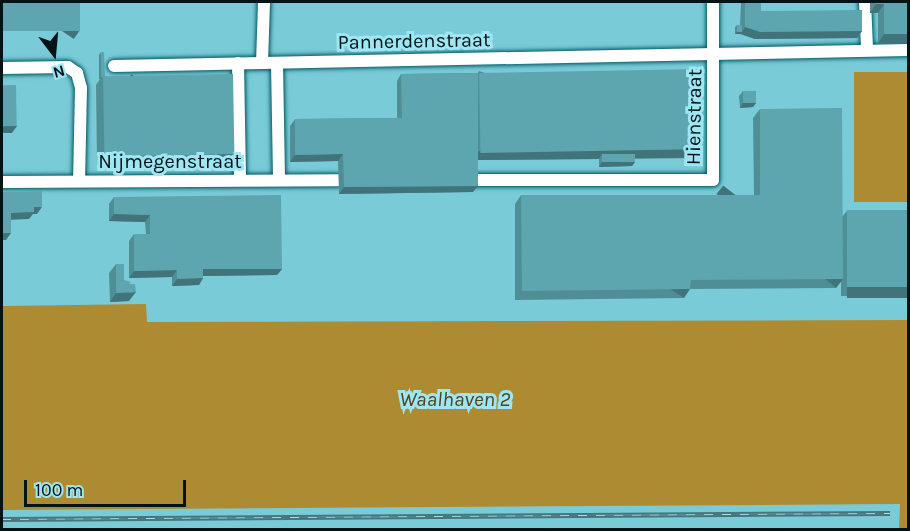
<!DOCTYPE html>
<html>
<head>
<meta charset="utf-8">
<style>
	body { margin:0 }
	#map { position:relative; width:910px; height:531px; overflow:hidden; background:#91d9e4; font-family:Karla,sans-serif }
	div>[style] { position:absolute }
	.built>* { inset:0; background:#7acbd8; transform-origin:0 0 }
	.water>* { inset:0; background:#ad8b32; transform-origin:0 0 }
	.roads { filter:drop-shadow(0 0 2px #005a64) drop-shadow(0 0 2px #005a64) }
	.minor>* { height:12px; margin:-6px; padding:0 6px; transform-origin:6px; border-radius:6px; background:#fff }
	.rail>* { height:5px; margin-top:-2.5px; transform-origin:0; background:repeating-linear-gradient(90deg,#9ee7f2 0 9px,#48757c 0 18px); box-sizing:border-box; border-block:2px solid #48757c }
	.wall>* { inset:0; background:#508e96 }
	.shaded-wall>* { inset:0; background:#41747a; transform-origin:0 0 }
	.building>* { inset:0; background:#5da5af; transform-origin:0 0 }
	span { translate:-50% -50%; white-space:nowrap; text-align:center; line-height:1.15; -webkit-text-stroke:6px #9ee7f2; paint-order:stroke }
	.street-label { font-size:20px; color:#001316 }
	.water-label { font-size:21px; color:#52431e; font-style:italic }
	.frame { position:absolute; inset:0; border:3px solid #001316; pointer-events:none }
	.north { position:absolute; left:24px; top:24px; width:60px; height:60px; -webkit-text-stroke:4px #9ee7f2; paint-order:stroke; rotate:164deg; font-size:16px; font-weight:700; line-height:24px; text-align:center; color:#001316 }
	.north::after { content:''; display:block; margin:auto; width:21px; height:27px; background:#001316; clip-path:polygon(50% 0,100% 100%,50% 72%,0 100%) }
	.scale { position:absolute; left:24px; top:480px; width:162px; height:27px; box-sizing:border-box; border:3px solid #001316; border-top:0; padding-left:8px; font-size:18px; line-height:21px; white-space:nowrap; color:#001316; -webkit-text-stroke:4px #9ee7f2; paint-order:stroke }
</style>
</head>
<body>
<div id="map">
	<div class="built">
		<i style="left:2px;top:2px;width:906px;height:326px"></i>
		<i style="left:908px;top:493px;width:36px;height:906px;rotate:90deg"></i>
	</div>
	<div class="water">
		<i style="left:854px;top:72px;width:54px;height:130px"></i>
		<i style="clip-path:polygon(146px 304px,147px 322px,908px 320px,908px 529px,899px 529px,900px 504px,2px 510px,2px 306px)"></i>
	</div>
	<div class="roads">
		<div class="minor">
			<i style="left:865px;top:2px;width:46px;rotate:87.5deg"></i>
			<i style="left:238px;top:63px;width:117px;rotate:89deg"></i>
			<i style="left:262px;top:63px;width:61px;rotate:-88.1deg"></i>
			<i style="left:277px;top:63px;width:117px;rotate:89deg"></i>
			<i style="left:114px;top:66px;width:794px;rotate:-1.15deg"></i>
			<i style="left:2px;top:68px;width:66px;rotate:-0.9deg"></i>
			<i style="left:68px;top:67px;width:11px;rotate:34deg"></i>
			<i style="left:77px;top:73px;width:16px;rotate:75deg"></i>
			<i style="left:81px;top:88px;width:93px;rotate:91.2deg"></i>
			<i style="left:473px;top:180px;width:240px"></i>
			<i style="left:713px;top:180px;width:178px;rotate:-90deg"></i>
			<i style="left:2px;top:182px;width:336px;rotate:-0.3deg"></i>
		</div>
	</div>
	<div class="rail">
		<i style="left:2px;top:519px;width:888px;rotate:-0.39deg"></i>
	</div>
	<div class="wall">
		<i style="clip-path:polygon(741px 2px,761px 2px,761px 11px,862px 31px,857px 38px,755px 39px,740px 34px,735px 34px,735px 27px,737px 25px,740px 25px)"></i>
		<i style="clip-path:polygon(870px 2px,909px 2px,878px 43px,878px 13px,870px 13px)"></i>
		<i style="clip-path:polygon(101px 52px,105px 76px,227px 163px,97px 164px,96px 85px,100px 79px,99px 79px,99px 55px)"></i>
		<i style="clip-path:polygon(479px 71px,703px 149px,696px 158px,635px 158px,635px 162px,632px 166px,599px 167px,599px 159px,478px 160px,473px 192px,339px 194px,338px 161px,290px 162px,290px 126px,295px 119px,397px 118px,397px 81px,401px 74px,478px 73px)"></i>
		<i style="clip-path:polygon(743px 91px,756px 103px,753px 107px,740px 108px,739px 96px)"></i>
		<i style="clip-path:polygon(760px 109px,842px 217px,847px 211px,909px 210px,909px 296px,841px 296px,841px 281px,836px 288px,690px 289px,684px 298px,515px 300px,515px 204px,521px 195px,754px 195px,753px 118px)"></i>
		<i style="clip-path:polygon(114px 197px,282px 269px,277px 275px,203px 276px,203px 278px,199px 285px,172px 286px,172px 277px,129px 278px,129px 241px,134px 234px,146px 234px,145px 222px,109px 221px,109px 204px)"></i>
		<i style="clip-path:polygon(116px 264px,124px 280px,129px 284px,129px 301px,110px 302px,109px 273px)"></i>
	</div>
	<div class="shaded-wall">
		<i style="clip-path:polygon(876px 4px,884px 4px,878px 13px,870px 13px)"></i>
		<i style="clip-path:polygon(745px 27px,862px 31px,857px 38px,755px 39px,741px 34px,735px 34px,737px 32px,742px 32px)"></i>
		<i style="left:80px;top:30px;width:11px;height:78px;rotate:124deg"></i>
		<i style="clip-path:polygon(884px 34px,909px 34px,909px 43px,878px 43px)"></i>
		<i style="clip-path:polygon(743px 103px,756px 103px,753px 107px,740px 108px)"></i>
		<i style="clip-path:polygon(2px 126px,17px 126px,12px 133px,2px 133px)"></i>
		<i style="clip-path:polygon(703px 149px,696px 158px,602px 159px,602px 154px,599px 159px,473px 160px,479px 151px)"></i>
		<i style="left:234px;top:154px;width:11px;height:130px;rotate:128deg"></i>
		<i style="clip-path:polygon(343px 154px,338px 161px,290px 162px,295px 155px)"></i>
		<i style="clip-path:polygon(602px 162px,635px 162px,632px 166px,599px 167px)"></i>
		<i style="clip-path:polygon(478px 186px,473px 192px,339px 194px,344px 187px)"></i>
		<i style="clip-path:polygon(34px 207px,42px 207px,37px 214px,33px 214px,29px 219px,6px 220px,11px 213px)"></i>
		<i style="clip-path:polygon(114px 214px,150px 215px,145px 222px,109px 221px)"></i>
		<i style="clip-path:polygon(2px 233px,11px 233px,6px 240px,2px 240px)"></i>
		<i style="clip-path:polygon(203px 269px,282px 269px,277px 275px,198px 276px)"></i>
		<i style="clip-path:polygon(177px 270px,172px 277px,129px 278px,134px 271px)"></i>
		<i style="clip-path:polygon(203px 278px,199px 285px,172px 286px,177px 279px)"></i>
		<i style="left:843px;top:279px;width:11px;height:152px;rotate:128deg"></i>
		<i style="left:847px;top:287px;width:62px;height:11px"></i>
		<i style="left:690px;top:289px;width:11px;height:168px;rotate:124deg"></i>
		<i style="clip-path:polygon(136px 292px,129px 301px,110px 302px,116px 293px)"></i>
	</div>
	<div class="building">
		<i style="left:2px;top:2px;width:78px;height:29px"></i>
		<i style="clip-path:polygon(745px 2px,761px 2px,761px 11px,862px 10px,862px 31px,760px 32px,745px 27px)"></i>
		<i style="clip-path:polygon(876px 2px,909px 2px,909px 34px,884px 34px,884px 4px,876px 4px)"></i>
		<i style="left:737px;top:25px;width:5px;height:7px"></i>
		<i style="clip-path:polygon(101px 52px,104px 52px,105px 76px,103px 76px,103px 77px,101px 77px)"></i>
		<i style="left:702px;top:69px;width:80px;height:223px;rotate:89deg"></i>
		<i style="clip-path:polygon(478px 73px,478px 186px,344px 187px,343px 154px,295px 155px,295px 119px,402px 118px,401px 74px)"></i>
		<i style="left:233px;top:74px;width:80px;height:130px;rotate:89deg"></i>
		<i style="left:16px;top:85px;width:41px;height:14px;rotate:89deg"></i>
		<i style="left:743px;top:91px;width:13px;height:12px"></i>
		<i style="clip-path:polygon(842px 108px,843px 279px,691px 280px,690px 289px,522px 291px,521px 195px,760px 195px,760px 109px)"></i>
		<i style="left:602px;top:154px;width:33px;height:8px"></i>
		<i style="clip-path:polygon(42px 191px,42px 207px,34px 207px,34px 212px,11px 213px,11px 233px,2px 233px,2px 192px)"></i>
		<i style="clip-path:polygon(281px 195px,282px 269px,203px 269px,203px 278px,177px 279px,177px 270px,134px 271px,134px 234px,150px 234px,150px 215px,114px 214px,114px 197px)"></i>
		<i style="left:909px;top:210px;width:77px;height:62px;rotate:90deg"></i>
		<i style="clip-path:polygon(116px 264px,124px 264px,124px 280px,131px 282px,129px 284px,135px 284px,136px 292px,116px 293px)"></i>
	</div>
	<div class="street-label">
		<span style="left:414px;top:41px;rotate:-1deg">Pannerdenstraat</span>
		<span style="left:694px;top:117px;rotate:-89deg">Hienstraat</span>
		<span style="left:170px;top:161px">Nijmegenstraat</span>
	</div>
	<div class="water-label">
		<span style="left:455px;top:399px">Waalhaven 2</span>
	</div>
	<div class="frame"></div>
	<div class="north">N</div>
	<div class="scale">100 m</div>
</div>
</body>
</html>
